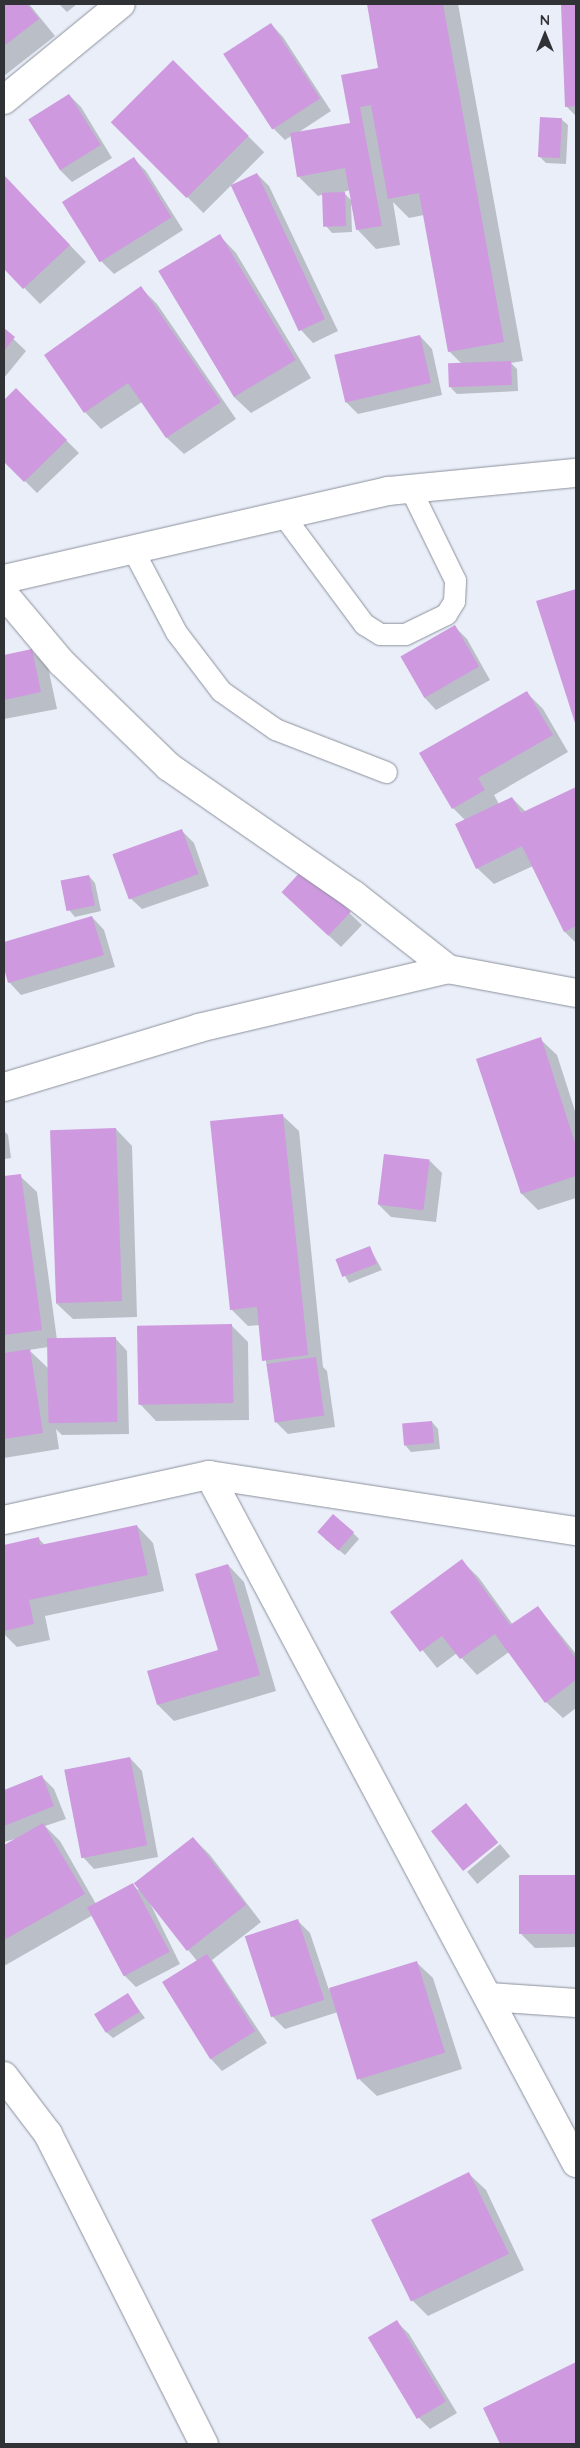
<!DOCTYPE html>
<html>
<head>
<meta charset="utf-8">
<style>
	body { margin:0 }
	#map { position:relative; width:580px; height:2448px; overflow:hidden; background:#e9eef9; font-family:Quicksand,sans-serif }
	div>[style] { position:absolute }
	.shadow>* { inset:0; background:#0003; transform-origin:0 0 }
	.building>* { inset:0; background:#ce99df; transform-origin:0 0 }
	.roads { filter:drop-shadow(0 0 1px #8c919b) drop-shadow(0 0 1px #8c919b) }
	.service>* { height:21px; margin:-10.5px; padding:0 10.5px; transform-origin:10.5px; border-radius:10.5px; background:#fff }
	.minor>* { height:28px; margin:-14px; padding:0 14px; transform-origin:14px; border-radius:14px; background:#fff }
	.secondary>* { height:28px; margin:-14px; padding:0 14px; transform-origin:14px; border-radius:14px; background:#fff }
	span { translate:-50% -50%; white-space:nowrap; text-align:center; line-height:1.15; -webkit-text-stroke:4.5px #e9eef9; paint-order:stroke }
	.frame { position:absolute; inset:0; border:5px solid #303236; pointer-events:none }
	.north { position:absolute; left:520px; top:10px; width:50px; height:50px; -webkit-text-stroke:4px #e9eef9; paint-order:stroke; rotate:0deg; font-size:14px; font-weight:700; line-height:20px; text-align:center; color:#303236 }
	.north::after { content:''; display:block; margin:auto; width:18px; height:22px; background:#303236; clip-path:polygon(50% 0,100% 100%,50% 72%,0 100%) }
</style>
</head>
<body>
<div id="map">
	<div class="shadow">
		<i style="clip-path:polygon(4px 4px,29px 4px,55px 36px,4px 76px)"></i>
		<i style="clip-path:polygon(59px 4px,77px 4px,67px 12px)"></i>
		<i style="clip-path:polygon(evenodd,368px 4px,458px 4px,523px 361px,511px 363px,517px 369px,518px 391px,457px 394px,451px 388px,463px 365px,449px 351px,424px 215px,409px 218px,393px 202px,400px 245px,376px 249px,357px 229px,351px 203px,352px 232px,332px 233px,326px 226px,324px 194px,318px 196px,298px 176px,291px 136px,285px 140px,273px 128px,271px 24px,283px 37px,331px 111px,296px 134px,351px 124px,380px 69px,368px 4px,350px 190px,352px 201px,344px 193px,337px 194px,350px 190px)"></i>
		<i style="clip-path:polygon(562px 4px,576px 4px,576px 116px,566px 106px)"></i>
		<i style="left:173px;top:61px;width:129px;height:86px;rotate:45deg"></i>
		<i style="clip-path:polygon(69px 95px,81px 107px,112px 158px,72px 182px,60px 170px)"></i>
		<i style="clip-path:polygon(561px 119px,568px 125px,566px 164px,546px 163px,540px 157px)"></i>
		<i style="clip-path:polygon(134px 159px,146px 171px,183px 230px,114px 274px,101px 261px,64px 203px)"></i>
		<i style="clip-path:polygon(257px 174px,269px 186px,338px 331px,313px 343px,301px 330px)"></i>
		<i style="clip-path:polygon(4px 176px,86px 262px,40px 304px,4px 267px)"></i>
		<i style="clip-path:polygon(220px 236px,236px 253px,311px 378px,251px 413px,234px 397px,160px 271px)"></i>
		<i style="clip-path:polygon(141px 288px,157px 304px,236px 419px,184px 454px,167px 438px,142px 402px,101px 429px,85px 412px)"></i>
		<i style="clip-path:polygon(4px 330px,26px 351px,4px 378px)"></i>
		<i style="clip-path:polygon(420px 336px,432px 349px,442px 395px,358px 414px,346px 402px)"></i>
		<i style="clip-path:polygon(16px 390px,79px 453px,37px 493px,4px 460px,4px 402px)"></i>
		<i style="clip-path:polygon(576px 590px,576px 723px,537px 602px)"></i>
		<i style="clip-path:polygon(455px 627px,467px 639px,490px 680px,436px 710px,424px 697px)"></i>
		<i style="clip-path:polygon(32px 651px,48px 667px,57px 709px,4px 719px,4px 656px)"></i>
		<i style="clip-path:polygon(527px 693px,543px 709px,568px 752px,494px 795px,499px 804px,512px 798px,526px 812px,576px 788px,576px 943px,565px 932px,533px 866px,494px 884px,477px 868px,465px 820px,453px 808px,421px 753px)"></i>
		<i style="clip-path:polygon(182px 831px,194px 843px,209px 886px,142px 909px,129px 897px)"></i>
		<i style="clip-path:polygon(304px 870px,362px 925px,341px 947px,295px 904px)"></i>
		<i style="clip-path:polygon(89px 876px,95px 883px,101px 911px,75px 917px,69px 910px)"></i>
		<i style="clip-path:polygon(92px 917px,104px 930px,115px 967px,21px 995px,9px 982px,4px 964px,4px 943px)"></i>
		<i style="clip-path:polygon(540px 1039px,557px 1055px,576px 1114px,576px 1198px,538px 1210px,522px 1194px)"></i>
		<i style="clip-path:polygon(282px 1115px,299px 1131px,323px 1367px,327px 1371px,335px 1427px,288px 1434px,276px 1422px,260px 1325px,248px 1326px,231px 1309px)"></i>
		<i style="clip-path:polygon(116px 1129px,132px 1146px,137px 1317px,73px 1319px,56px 1303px)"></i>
		<i style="clip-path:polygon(4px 1131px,8px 1135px,11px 1158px,4px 1159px)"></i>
		<i style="clip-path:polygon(430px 1161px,442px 1173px,436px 1222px,391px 1217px,379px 1205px)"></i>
		<i style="clip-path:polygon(evenodd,20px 1176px,37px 1192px,57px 1340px,115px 1338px,127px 1351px,129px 1434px,62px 1435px,56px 1429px,59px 1449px,4px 1458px,4px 1178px,20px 1176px,48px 1347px,49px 1369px,29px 1350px,48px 1347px)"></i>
		<i style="clip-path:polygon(370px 1248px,382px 1270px,349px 1283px,336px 1260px)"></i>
		<i style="clip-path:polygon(231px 1325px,248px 1342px,249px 1420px,156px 1421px,140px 1404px)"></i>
		<i style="clip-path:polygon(432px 1422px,438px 1429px,440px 1449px,411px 1452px,405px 1445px)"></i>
		<i style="clip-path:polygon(137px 1526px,153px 1543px,164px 1591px,45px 1616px,50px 1640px,17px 1647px,4px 1634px,4px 1546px,39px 1539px,45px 1545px)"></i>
		<i style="clip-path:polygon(353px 1533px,359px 1539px,345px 1555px,325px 1539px)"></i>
		<i style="clip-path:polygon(462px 1561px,479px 1578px,513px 1625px,538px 1607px,576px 1654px,576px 1708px,563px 1718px,546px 1702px,509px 1652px,477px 1675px,457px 1653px,437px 1668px,392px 1612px)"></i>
		<i style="clip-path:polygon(228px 1565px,244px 1582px,276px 1691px,174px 1721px,158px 1705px,220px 1651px)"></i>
		<i style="clip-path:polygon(130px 1758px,142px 1771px,158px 1857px,94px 1869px,82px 1856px)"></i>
		<i style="clip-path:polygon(42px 1777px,54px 1789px,66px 1819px,45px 1826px,60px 1841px,96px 1904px,132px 1884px,138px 1890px,193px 1838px,210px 1855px,261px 1922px,212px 1960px,267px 2043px,222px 2071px,210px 2058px,197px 1961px,149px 1901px,180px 1964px,136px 1987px,124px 1975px,93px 1915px,4px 1966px,4px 1847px,19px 1838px,4px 1842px,4px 1792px)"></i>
		<i style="clip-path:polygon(466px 1804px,498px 1842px,464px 1869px)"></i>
		<i style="left:500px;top:1844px;width:16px;height:43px;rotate:50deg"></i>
		<i style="clip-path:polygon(576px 1876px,576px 1947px,535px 1948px,522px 1935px,521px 1878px)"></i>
		<i style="clip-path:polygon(298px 1921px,310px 1933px,329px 1990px,416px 1962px,433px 1978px,462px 2069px,377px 2096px,360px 2080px,338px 2012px,285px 2029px,273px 2017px)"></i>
		<i style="clip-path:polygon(128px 1995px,145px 2018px,113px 2038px,106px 2032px)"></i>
		<i style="clip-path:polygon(469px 2174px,486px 2190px,524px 2270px,428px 2316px,412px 2300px,373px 2219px)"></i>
		<i style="clip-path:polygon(397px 2322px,409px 2334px,457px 2413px,430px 2429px,418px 2417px)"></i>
		<i style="clip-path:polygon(576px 2364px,576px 2444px,502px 2444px,484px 2408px)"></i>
	</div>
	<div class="building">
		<i style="clip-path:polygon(4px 4px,27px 4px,39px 19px,4px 46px)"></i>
		<i style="clip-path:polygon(367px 4px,443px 4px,504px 342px,448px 352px,419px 193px,388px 199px,371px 105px,360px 107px,382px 226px,356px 230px,345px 168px,297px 177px,290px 133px,350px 123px,341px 75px,378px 68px)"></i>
		<i style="clip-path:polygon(561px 4px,576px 4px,576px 106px,565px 107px)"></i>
		<i style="left:271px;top:23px;width:90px;height:57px;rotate:57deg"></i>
		<i style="left:173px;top:60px;width:107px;height:88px;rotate:45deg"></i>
		<i style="left:69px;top:94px;width:60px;height:48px;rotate:58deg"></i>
		<i style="left:540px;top:117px;width:22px;height:40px;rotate:3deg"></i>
		<i style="left:134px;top:157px;width:71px;height:85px;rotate:58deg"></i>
		<i style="left:257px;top:173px;width:161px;height:29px;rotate:65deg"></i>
		<i style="clip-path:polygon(4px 175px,70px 245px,23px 289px,4px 269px)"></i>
		<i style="left:345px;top:192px;width:34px;height:23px;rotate:88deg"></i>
		<i style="left:220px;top:234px;width:147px;height:72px;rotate:59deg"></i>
		<i style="clip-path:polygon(141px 286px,221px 402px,166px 438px,128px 383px,84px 413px,44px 355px)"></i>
		<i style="clip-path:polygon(4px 328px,15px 337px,4px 351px)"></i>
		<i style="left:420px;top:335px;width:49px;height:88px;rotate:77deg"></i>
		<i style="left:511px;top:361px;width:24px;height:63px;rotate:88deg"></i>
		<i style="clip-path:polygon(16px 388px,67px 440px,24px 482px,4px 462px,4px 400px)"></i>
		<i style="clip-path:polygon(576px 589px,576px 726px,536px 601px)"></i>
		<i style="left:455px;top:625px;width:48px;height:63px;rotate:60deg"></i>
		<i style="clip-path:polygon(32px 649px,41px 692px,4px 700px,4px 655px)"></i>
		<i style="clip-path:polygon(527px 691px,553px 735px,478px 778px,485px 790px,452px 809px,419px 753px)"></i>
		<i style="clip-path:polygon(576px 787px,576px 926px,564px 932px,522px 846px,476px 869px,455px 824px,512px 797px,521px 813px)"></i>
		<i style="left:182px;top:829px;width:48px;height:74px;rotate:70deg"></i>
		<i style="left:304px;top:868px;width:64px;height:33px;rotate:43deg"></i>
		<i style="left:89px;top:875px;width:31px;height:29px;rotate:79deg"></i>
		<i style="clip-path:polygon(92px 916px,104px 955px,8px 983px,4px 968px,4px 942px)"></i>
		<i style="clip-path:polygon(541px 1037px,576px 1146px,576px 1176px,521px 1194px,476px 1059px)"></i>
		<i style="clip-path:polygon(283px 1114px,308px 1355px,262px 1361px,257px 1307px,230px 1310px,210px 1121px)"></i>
		<i style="left:116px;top:1128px;width:173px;height:66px;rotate:88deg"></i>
		<i style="left:384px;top:1154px;width:46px;height:51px;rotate:7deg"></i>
		<i style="clip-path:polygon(21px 1174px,42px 1330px,4px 1335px,4px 1176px)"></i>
		<i style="left:370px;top:1246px;width:19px;height:37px;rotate:69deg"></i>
		<i style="left:232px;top:1324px;width:79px;height:95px;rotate:89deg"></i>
		<i style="left:116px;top:1337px;width:85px;height:69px;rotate:89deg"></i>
		<i style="clip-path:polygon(30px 1349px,43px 1433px,4px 1439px,4px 1353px)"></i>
		<i style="left:316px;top:1357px;width:59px;height:50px;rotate:82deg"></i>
		<i style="left:432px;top:1421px;width:22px;height:30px;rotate:85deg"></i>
		<i style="left:333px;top:1514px;width:28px;height:24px;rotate:41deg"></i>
		<i style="clip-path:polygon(137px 1525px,148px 1575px,29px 1600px,34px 1624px,4px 1631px,4px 1545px,39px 1537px,40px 1545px)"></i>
		<i style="clip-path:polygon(462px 1559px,510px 1625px,538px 1606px,576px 1659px,576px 1680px,545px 1703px,495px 1634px,460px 1659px,442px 1636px,420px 1652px,390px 1612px)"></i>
		<i style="clip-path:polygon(228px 1564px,260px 1675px,157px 1705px,147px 1671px,218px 1650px,195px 1574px)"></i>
		<i style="left:130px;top:1757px;width:90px;height:67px;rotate:79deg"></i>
		<i style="clip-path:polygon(42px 1775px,54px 1806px,4px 1826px,4px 1790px)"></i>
		<i style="left:466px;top:1803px;width:51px;height:45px;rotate:51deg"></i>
		<i style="clip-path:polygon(43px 1823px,85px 1894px,4px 1940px,4px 1845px)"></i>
		<i style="left:193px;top:1837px;width:86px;height:75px;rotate:52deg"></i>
		<i style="left:576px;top:1875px;width:59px;height:57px;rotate:90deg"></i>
		<i style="left:133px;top:1883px;width:78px;height:52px;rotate:62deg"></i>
		<i style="left:298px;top:1919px;width:85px;height:56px;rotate:72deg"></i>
		<i style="left:207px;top:1954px;width:91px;height:53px;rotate:58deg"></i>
		<i style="left:417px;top:1961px;width:96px;height:92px;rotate:73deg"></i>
		<i style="left:128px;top:1993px;width:22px;height:40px;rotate:58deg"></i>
		<i style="left:469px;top:2172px;width:91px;height:109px;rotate:64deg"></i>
		<i style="left:397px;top:2320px;width:95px;height:34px;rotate:59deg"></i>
		<i style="clip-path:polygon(576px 2362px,576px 2444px,500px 2444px,483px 2408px)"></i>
	</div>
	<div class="roads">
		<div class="service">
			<i style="left:283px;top:515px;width:136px;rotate:53.4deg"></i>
			<i style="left:364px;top:624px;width:19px;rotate:32deg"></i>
			<i style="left:380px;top:634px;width:25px"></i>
			<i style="left:405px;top:634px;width:46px;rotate:-26deg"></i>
			<i style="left:446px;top:614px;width:15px;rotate:-58deg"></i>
			<i style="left:454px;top:601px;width:21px;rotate:-87deg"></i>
			<i style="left:455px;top:580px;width:100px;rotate:-116.1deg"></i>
			<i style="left:133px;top:550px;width:93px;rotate:62.3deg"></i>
			<i style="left:176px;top:632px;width:74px;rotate:52.7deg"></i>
			<i style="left:221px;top:691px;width:66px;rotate:35.1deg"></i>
			<i style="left:275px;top:729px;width:119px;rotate:21.2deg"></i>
		</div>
		<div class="minor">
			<i style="left:4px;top:100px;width:151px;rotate:-39.4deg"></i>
			<i style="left:4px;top:594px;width:90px;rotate:50deg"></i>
			<i style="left:62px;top:663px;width:149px;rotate:44.2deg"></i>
			<i style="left:169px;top:767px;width:225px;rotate:34.7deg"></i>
			<i style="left:354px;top:895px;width:120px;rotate:38.2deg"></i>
			<i style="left:448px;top:969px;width:130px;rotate:10.6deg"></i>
			<i style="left:4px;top:1087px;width:204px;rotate:-16.8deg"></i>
			<i style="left:199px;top:1028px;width:256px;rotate:-13.3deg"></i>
			<i style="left:209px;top:1475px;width:780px;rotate:61.92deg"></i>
			<i style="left:4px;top:1520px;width:210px;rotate:-12.4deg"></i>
			<i style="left:209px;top:1475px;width:371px;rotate:8.7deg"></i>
			<i style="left:489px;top:1997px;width:87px;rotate:3.9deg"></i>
			<i style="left:4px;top:2076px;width:73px;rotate:52.8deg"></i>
			<i style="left:48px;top:2134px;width:347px;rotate:63.3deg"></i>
		</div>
		<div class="secondary">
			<i style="left:4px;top:579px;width:394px;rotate:-12.9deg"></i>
			<i style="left:388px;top:491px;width:189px;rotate:-5.5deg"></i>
		</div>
	</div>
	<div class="frame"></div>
	<div class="north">N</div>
</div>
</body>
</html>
